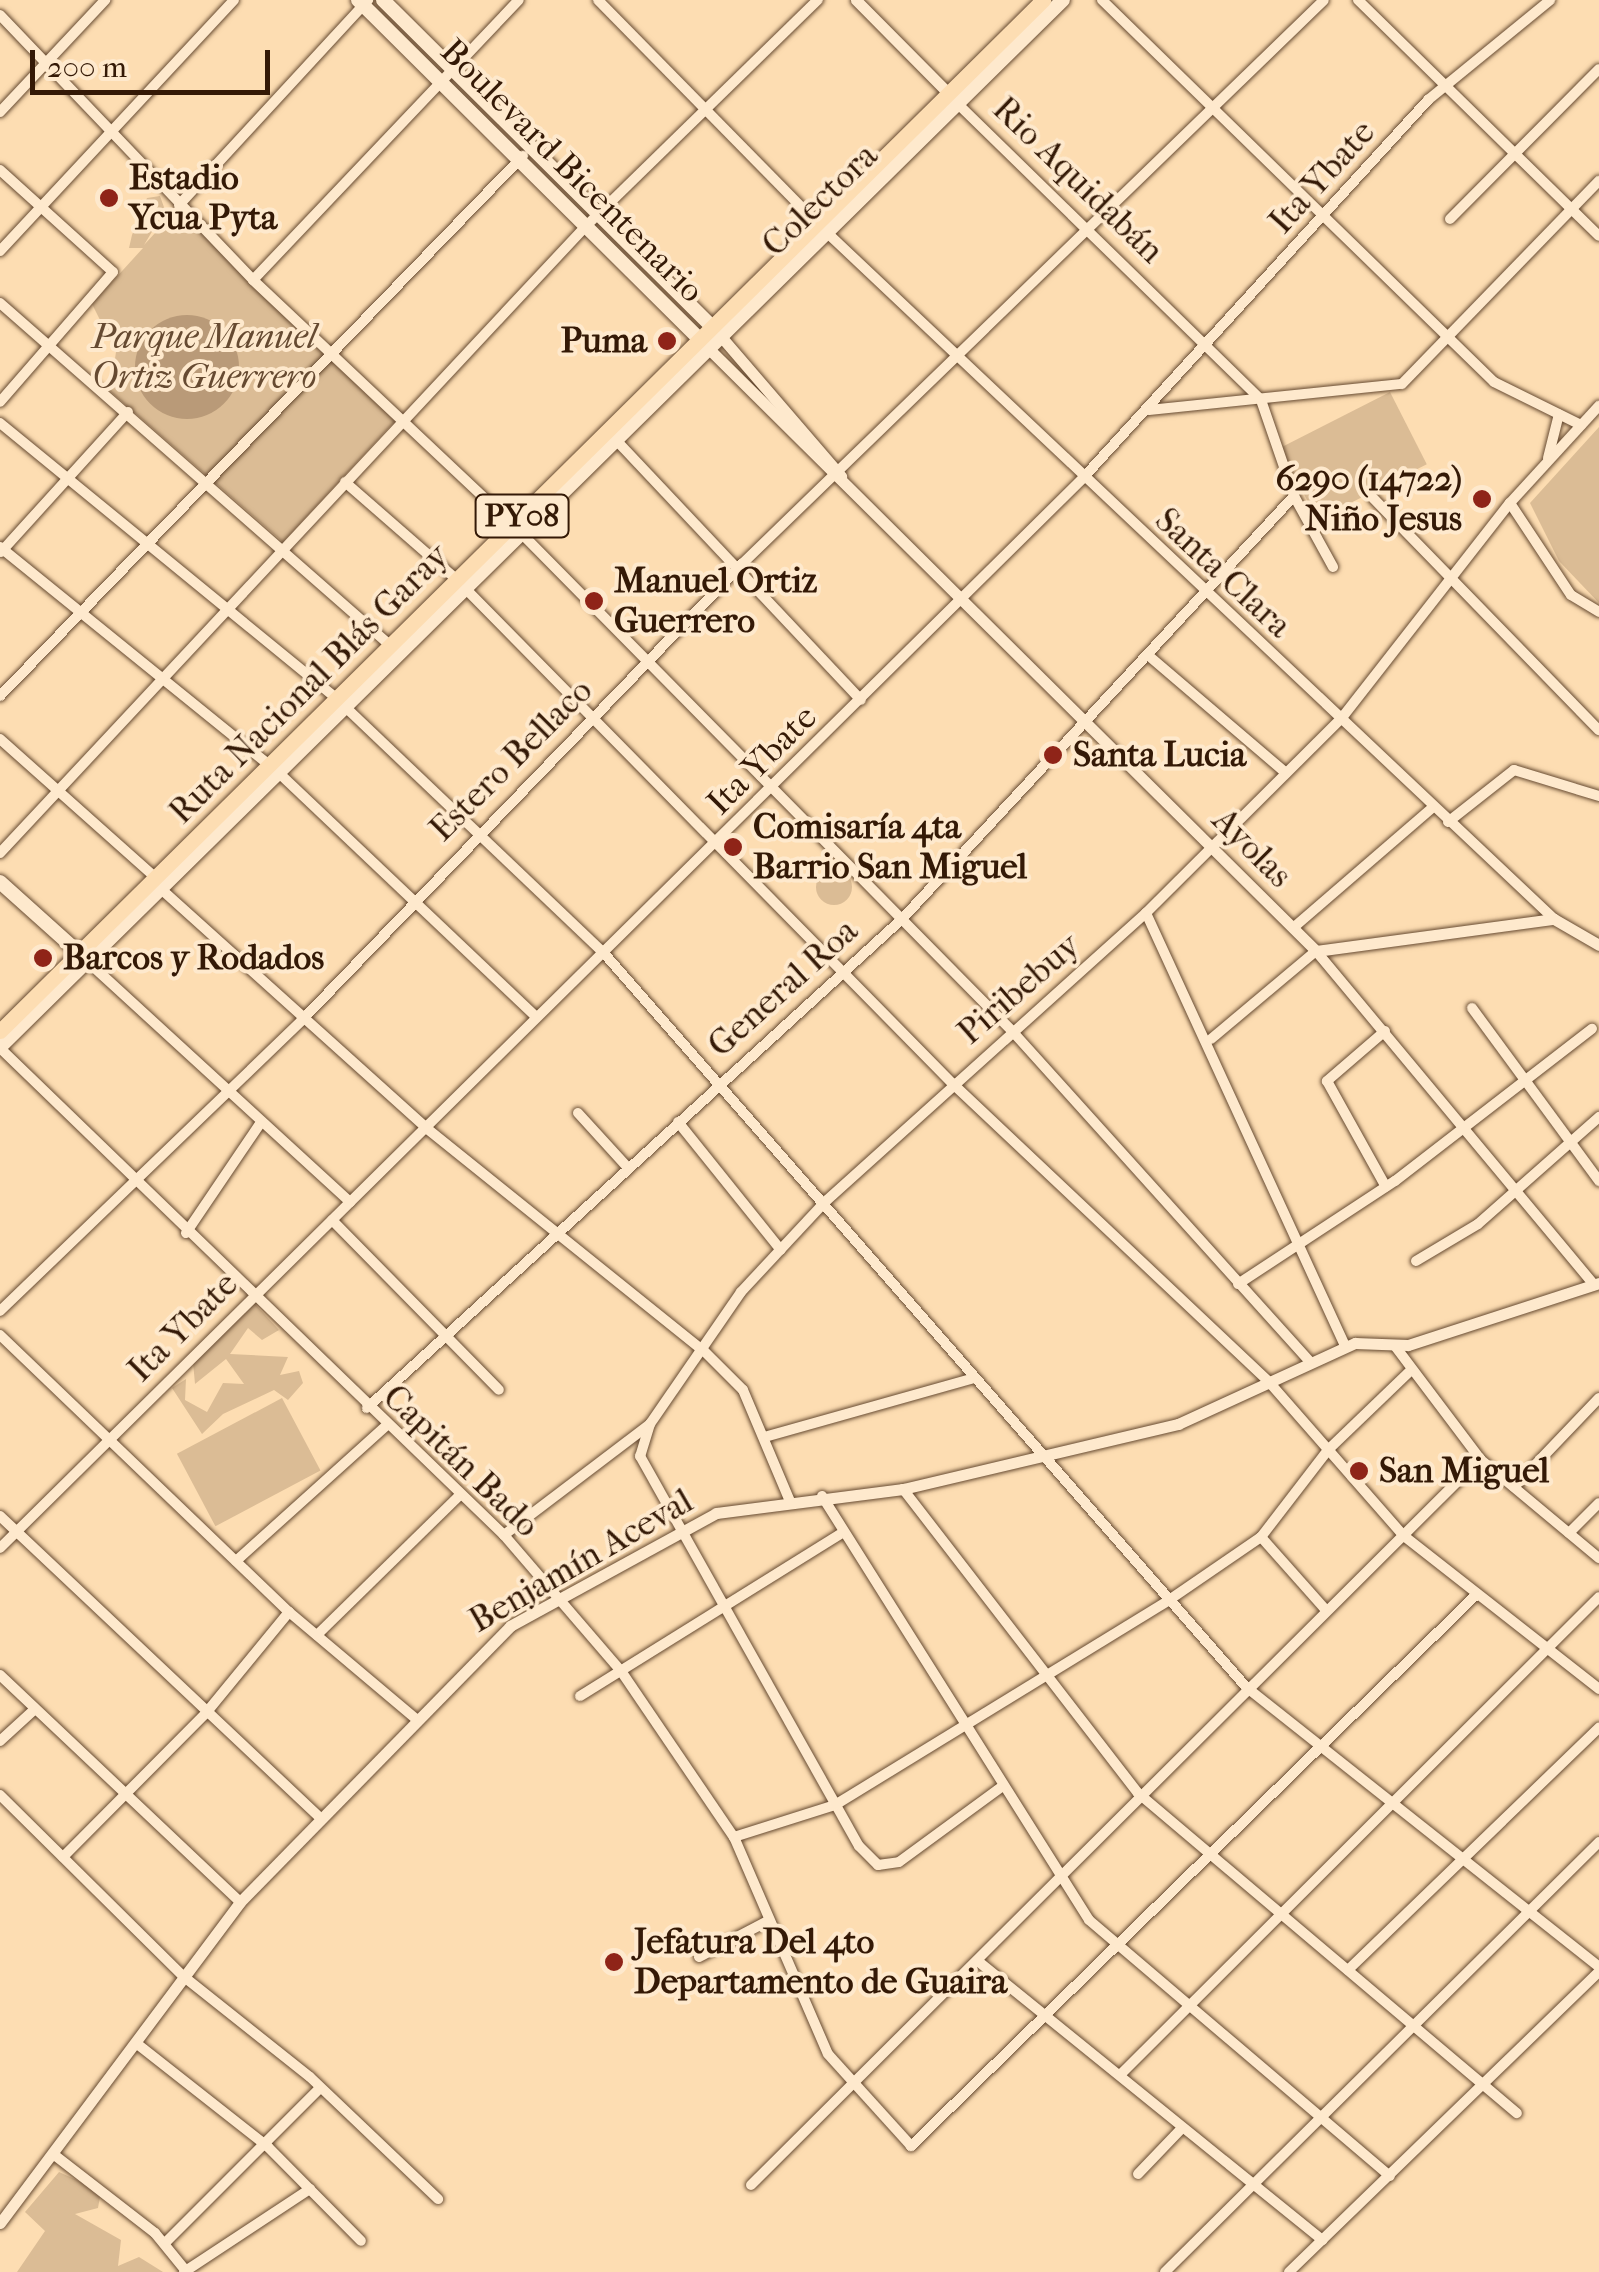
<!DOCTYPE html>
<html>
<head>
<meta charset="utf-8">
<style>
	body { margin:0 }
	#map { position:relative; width:1599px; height:2272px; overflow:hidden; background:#fdddb2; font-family:"IM FELL French Canon",serif }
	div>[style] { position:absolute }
	.green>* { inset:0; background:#dbbc95; transform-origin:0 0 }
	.round { border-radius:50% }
	.water>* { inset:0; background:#b99a78 }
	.roads { filter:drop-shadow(0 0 2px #664a31) drop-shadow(0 0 2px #664a31) }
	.minor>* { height:10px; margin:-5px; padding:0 5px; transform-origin:5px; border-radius:5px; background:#fee9cd }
	.tertiary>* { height:11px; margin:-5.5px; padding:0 5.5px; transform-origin:5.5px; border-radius:5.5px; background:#fee9cd }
	.secondary>* { height:14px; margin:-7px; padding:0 7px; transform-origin:7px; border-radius:7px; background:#fee9cd }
	.trunk>* { height:15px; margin:-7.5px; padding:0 7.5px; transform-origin:7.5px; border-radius:7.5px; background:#fdddb2 }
	.dots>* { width:28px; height:28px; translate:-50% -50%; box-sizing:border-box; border:5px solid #fee9cd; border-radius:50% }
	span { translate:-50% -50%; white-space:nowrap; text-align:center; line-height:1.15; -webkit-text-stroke:8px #fee9cd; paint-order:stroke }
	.shield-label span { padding:2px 8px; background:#fee9cd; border:2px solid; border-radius:8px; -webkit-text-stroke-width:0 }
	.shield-label { font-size:32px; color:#341906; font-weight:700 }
	.street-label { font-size:35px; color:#341906 }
	.poi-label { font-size:35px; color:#341906; font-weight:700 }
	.left { translate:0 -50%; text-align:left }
	.right { translate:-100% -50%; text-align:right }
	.park-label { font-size:35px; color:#664a31; font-style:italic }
	.scale { position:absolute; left:30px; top:50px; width:240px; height:45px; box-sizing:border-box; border:5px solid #341906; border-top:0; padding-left:12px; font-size:30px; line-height:35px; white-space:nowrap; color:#341906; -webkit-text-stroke:8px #fee9cd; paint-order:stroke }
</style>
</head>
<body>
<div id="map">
	<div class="green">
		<i style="clip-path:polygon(160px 196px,165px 210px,144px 245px,178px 208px,395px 421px,283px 542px,110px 391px,116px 352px,92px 304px,143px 248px,129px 248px,132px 235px,147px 198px)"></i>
		<i style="left:1390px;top:392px;width:81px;height:123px;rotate:63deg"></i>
		<i style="clip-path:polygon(1599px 427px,1599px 603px,1559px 561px,1530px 503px)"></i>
		<i class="round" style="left:816px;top:869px;width:36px;height:36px"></i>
		<i style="clip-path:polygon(254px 1303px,279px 1330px,262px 1340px,248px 1328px,230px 1354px,288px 1357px,280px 1375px,299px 1371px,303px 1383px,288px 1400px,274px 1390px,223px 1414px,202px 1434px,172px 1388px,186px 1379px,185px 1400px,207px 1412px,223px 1383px,244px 1384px,226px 1359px,195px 1384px,193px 1362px)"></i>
		<i style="left:282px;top:1398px;width:82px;height:119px;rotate:62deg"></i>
		<i style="clip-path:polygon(59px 2172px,101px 2191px,98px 2208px,75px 2214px,121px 2240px,118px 2266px,139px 2257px,163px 2272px,17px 2272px,45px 2231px,25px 2212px)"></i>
	</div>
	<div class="water">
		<i class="round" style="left:135px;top:315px;width:104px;height:104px"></i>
	</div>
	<div class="roads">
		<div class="minor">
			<i style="left:598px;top:0;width:318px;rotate:45.5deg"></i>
			<i style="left:821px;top:227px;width:1008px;rotate:43.35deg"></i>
			<i style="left:1102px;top:0;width:547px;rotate:44.26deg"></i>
			<i style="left:1494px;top:382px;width:97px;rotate:26.3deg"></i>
			<i style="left:1358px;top:0;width:337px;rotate:44.4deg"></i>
			<i style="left:0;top:15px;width:366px;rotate:46.3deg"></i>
			<i style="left:253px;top:280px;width:357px;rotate:43.3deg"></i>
			<i style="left:960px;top:106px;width:421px;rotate:44.3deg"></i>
			<i style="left:1261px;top:400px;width:102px;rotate:71deg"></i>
			<i style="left:1294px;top:496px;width:81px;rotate:61.2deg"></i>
			<i style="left:0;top:112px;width:154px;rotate:-46.8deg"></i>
			<i style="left:0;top:170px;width:152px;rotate:42.1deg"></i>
			<i style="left:113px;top:272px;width:172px;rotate:131deg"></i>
			<i style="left:179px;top:205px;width:279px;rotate:-47.3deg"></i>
			<i style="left:1450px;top:219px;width:211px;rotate:-45.2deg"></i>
			<i style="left:0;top:251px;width:343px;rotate:-47deg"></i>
			<i style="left:253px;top:280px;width:386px;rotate:-46.5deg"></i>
			<i style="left:0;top:303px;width:520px;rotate:41.26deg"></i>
			<i style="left:1149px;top:410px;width:254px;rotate:-5.9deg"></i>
			<i style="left:1402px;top:384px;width:283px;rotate:-45.9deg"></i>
			<i style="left:0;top:423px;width:436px;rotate:39.3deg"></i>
			<i style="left:337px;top:699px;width:366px;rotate:43.6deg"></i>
			<i style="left:602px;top:951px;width:978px;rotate:48.81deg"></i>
			<i style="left:1246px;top:1687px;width:451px;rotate:38.4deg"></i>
			<i style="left:616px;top:440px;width:357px;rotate:46.7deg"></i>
			<i style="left:1548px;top:458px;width:45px;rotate:-76deg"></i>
			<i style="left:345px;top:482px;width:147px;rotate:41.1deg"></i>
			<i style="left:456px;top:579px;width:707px;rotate:45.46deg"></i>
			<i style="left:952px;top:1083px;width:436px;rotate:43.3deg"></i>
			<i style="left:1269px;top:1382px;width:205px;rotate:48.8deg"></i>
			<i style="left:1404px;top:1536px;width:248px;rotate:38.1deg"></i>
			<i style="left:1373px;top:498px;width:324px;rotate:45.8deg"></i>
			<i style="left:1510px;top:503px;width:110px;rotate:56.5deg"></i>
			<i style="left:1571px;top:595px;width:33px;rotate:31deg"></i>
			<i style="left:521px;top:533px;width:701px;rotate:45.4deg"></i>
			<i style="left:1013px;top:1032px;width:444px;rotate:48deg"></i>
			<i style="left:0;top:547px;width:359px;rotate:39deg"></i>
			<i style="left:279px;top:773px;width:352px;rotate:43.5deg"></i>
			<i style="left:1px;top:552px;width:189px;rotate:-47.8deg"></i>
			<i style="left:1149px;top:656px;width:180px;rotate:40.5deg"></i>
			<i style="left:0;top:696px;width:752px;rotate:-45.92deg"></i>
			<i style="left:0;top:739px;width:208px;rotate:41.7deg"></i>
			<i style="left:1448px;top:822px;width:84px;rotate:-38.2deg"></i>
			<i style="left:1514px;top:770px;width:89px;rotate:17deg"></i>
			<i style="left:0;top:853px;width:855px;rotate:-46.94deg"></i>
			<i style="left:584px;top:228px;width:327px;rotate:-44.3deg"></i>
			<i style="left:161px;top:889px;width:355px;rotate:42deg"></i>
			<i style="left:425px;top:1127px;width:358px;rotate:38.8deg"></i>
			<i style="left:704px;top:1351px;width:55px;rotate:45deg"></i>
			<i style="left:743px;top:1390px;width:121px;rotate:67.1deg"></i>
			<i style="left:1146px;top:913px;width:477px;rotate:65.3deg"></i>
			<i style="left:1293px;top:928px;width:184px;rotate:-40.8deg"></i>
			<i style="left:87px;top:961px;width:357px;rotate:42.5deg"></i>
			<i style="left:1472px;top:1008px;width:215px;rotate:53.7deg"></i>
			<i style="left:1385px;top:1031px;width:77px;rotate:139.2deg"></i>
			<i style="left:1327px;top:1081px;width:121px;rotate:60.9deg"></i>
			<i style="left:1211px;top:1039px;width:137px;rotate:-40deg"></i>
			<i style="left:1316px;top:951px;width:435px;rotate:50.2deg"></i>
			<i style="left:0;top:1048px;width:701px;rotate:44.02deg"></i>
			<i style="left:504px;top:1535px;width:179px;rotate:49.3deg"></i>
			<i style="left:621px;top:1671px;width:201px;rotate:55.8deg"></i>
			<i style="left:734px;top:1837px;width:236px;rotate:66.6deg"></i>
			<i style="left:828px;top:2054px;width:124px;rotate:47.9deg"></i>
			<i style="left:911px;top:2146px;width:791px;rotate:-44.28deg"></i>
			<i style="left:578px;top:1113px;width:74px;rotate:47.7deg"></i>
			<i style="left:678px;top:1122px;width:164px;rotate:51.2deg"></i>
			<i style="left:332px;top:1220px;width:238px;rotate:45.5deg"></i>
			<i style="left:186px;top:1233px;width:130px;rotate:-55.9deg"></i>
			<i style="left:1416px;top:1261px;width:72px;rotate:-30.8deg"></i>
			<i style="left:1478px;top:1224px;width:162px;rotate:-41.5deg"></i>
			<i style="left:1238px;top:1284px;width:188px;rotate:-33.3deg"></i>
			<i style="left:1395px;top:1181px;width:249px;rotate:-37.7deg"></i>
			<i style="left:0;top:1311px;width:419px;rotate:-43.9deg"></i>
			<i style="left:302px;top:1020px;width:634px;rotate:-46.02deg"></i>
			<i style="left:742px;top:564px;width:810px;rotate:-44.1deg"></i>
			<i style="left:0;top:1335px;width:400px;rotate:43.8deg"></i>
			<i style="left:289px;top:1612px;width:165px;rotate:40.1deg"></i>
			<i style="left:1395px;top:1346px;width:141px;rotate:53deg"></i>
			<i style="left:1480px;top:1459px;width:155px;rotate:39.8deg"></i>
			<i style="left:367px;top:1408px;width:726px;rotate:-42.43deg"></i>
			<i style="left:903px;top:918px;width:575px;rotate:-47.18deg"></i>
			<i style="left:650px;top:1424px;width:34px;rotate:107deg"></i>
			<i style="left:640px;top:1456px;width:447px;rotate:60.7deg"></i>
			<i style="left:859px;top:1846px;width:27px;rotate:45deg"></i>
			<i style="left:878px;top:1865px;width:21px;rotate:-8deg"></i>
			<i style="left:899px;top:1862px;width:129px;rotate:-36.2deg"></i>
			<i style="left:768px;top:1436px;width:214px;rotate:-15.7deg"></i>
			<i style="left:1514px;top:1487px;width:123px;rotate:-46.3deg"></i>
			<i style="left:903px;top:1489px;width:384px;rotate:52.3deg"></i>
			<i style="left:1138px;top:1793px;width:496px;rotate:40.2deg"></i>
			<i style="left:822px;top:1496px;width:501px;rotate:57.8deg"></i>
			<i style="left:1089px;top:1920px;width:395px;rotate:40.4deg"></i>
			<i style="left:0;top:1516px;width:436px;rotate:43.3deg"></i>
			<i style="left:1569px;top:1533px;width:42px;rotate:-45deg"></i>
			<i style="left:504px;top:1535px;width:183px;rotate:-37.2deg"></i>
			<i style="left:650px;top:1424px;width:160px;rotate:-55.4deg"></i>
			<i style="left:741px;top:1292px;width:125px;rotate:-47deg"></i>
			<i style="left:826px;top:1201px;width:431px;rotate:-42deg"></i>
			<i style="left:1146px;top:913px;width:275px;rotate:-44.9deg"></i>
			<i style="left:1341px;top:719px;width:274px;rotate:-52deg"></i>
			<i style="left:1510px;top:503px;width:132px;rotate:-47.5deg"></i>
			<i style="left:1261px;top:1537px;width:96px;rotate:48.4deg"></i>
			<i style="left:0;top:1548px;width:1522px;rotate:-44.65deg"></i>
			<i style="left:1083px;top:478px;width:512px;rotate:-47.61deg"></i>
			<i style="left:1428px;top:100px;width:158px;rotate:-39.3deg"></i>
			<i style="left:236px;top:1561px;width:202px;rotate:-42deg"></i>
			<i style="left:317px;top:1635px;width:199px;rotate:-44.4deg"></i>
			<i style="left:0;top:1675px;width:330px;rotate:43.4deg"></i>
			<i style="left:580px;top:1696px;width:306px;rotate:-31.9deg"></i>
			<i style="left:0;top:1741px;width:47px;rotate:-42.4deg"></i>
			<i style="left:0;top:1795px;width:257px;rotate:44.7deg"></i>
			<i style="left:183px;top:1976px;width:162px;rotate:38.5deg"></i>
			<i style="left:310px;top:2077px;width:177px;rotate:43.6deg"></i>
			<i style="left:734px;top:1837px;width:106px;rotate:-17.6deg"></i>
			<i style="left:835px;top:1805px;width:392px;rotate:-31.5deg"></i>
			<i style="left:1169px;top:1600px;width:112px;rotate:-34.4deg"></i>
			<i style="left:1261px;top:1537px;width:110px;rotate:-52.4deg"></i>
			<i style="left:1328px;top:1450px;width:112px;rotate:-43.9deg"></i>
			<i style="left:63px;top:1857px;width:203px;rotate:-45.2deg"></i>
			<i style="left:206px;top:1713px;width:131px;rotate:-50.6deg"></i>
			<i style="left:699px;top:1957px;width:76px;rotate:-27.6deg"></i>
			<i style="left:979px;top:1962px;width:442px;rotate:39deg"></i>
			<i style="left:1348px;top:1970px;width:349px;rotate:-44deg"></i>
			<i style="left:136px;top:2043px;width:168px;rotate:38.2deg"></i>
			<i style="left:268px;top:2147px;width:132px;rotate:45.3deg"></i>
			<i style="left:1121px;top:2074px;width:675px;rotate:-44.94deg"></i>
			<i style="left:57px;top:2157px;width:124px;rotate:37.8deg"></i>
			<i style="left:155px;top:2233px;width:49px;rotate:50.8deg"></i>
			<i style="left:1138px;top:2174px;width:62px;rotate:-46.3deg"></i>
			<i style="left:751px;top:2185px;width:1029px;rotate:-44.88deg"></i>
			<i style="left:165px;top:2243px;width:219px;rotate:-45deg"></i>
			<i style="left:184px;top:2272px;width:151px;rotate:-33.4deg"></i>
			<i style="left:1165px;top:2272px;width:611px;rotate:-44.73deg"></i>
			<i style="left:1289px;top:2272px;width:431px;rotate:-44.1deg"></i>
		</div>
		<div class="tertiary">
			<i style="left:856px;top:0;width:135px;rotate:45.3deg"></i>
			<i style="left:718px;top:333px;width:189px;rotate:49.3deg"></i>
			<i style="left:704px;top:344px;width:862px;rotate:44.76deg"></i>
			<i style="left:1316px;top:951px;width:240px;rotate:-7.7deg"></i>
			<i style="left:1554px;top:919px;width:52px;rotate:30deg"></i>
			<i style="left:0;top:2223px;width:401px;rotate:-53.2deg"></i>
			<i style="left:240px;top:1902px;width:386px;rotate:-45.6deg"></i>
			<i style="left:510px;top:1626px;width:235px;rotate:-28.7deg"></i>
			<i style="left:716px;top:1513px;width:189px;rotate:-7.3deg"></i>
			<i style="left:903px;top:1489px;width:283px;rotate:-13.3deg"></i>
			<i style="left:1178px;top:1424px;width:195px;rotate:-24.6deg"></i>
			<i style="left:1355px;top:1343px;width:53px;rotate:2.2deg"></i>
			<i style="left:1408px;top:1345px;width:201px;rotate:-18deg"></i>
		</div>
		<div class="secondary">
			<i style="left:358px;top:0;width:484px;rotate:44.8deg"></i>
			<i style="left:383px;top:0;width:465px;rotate:44.8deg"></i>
			<i style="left:0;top:882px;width:105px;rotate:41.9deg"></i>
			<i style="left:0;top:1047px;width:1492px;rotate:-44.57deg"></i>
		</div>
		<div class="trunk">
			<i style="left:0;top:1031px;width:1467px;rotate:-44.67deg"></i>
		</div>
	</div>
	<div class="dots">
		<i style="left:109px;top:198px;background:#8f2418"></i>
		<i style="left:667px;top:341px;background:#8f2418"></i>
		<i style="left:1482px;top:499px;background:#8f2418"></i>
		<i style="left:594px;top:601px;background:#8f2418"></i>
		<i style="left:1053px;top:755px;background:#8f2418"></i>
		<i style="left:733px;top:847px;background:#8f2418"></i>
		<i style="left:43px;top:958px;background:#8f2418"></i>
		<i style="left:1359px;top:1471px;background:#8f2418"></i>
		<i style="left:614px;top:1962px;background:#8f2418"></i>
	</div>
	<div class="shield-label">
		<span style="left:522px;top:516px">PY08</span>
	</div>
	<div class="street-label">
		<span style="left:572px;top:171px;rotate:45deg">Boulevard Bicentenario</span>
		<span style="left:1322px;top:177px;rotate:-48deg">Ita Ybate</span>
		<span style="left:1078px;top:180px;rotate:44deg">Rio Aquidabán</span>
		<span style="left:820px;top:200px;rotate:-44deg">Colectora</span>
		<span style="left:1223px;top:573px;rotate:43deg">Santa Clara</span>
		<span style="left:309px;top:684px;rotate:-45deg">Ruta Nacional Blás Garay</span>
		<span style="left:511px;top:760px;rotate:-45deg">Estero Bellaco</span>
		<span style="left:762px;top:760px;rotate:-45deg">Ita Ybate</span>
		<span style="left:1252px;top:848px;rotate:45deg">Ayolas</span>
		<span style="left:783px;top:988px;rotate:-42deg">General Roa</span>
		<span style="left:1019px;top:989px;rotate:-41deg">Piribebuy</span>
		<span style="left:183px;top:1327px;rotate:-45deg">Ita Ybate</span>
		<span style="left:461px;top:1461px;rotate:44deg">Capitán Bado</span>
		<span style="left:581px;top:1561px;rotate:-30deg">Benjamín Aceval</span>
	</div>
	<div class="poi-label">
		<span class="left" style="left:129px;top:198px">Estadio<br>Ycua Pyta</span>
		<span class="right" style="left:647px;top:341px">Puma</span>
		<span class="right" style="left:1462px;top:499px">6290 (14722)<br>Niño Jesus</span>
		<span class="left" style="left:614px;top:601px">Manuel Ortiz<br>Guerrero</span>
		<span class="left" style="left:1073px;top:755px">Santa Lucia</span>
		<span class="left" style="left:753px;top:847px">Comisaría 4ta<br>Barrio San Miguel</span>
		<span class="left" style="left:63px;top:958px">Barcos y Rodados</span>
		<span class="left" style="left:1379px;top:1471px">San Miguel</span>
		<span class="left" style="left:634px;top:1962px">Jefatura Del 4to<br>Departamento de Guaira</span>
	</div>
	<div class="park-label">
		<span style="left:204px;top:357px">Parque Manuel<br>Ortiz Guerrero</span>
	</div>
	<div class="scale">200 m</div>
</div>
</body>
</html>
